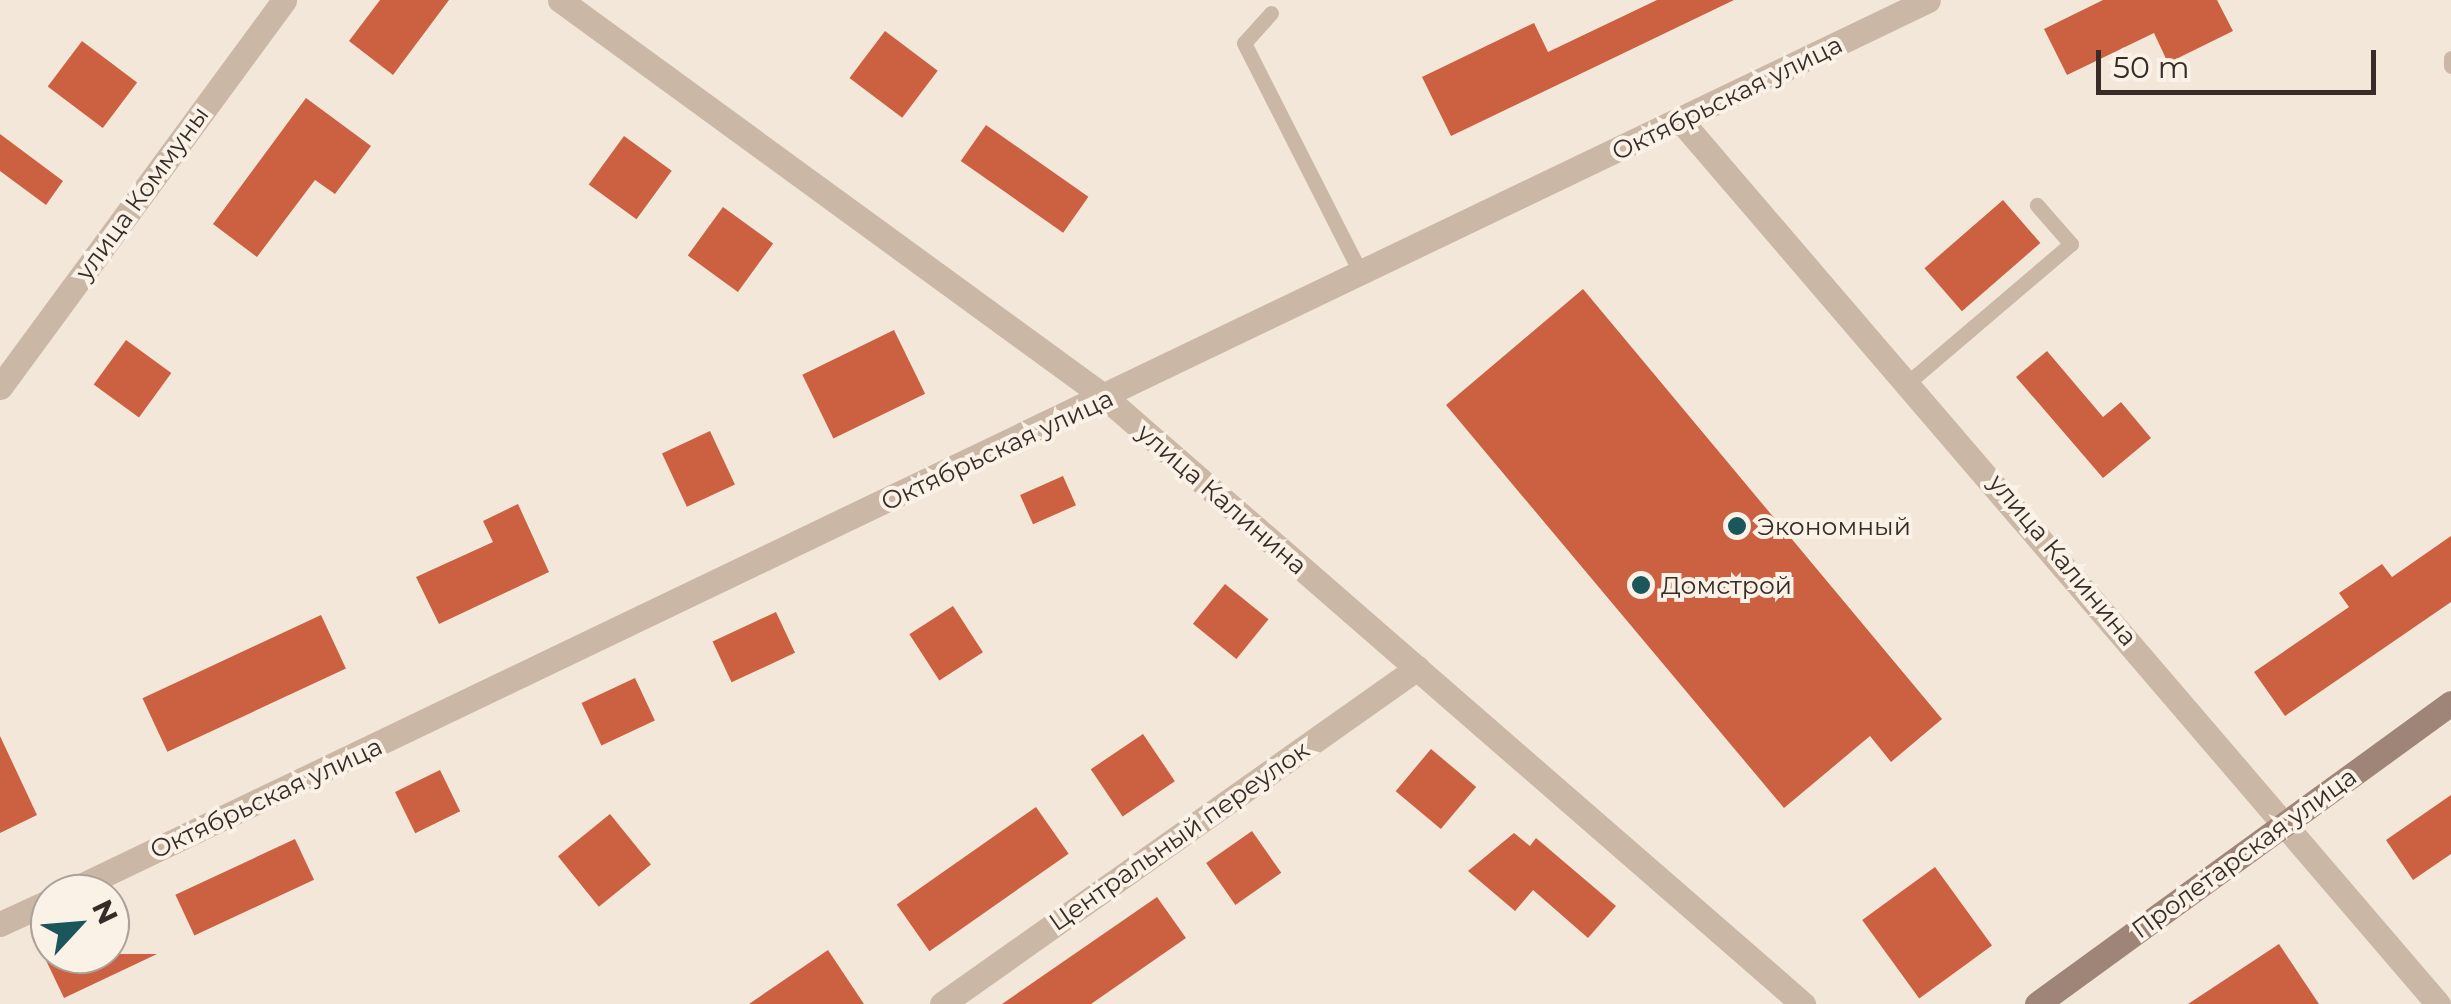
<!DOCTYPE html>
<html>
<head>
<meta charset="utf-8">
<style>
	body { margin:0 }
	#map { position:relative; width:2451px; height:1004px; overflow:hidden; background:#f3e7da; font-family:Montserrat,sans-serif }
	div>[style] { position:absolute }
	.building>* { inset:0; background:#cb6140; transform-origin:0 0 }
	.lane>* { height:15px; margin:-7.5px; padding:0 7.5px; transform-origin:7.5px; border-radius:7.5px; background:#cbb7a6 }
	.street>* { height:25px; margin:-12.5px; padding:0 12.5px; transform-origin:12.5px; border-radius:12.5px; background:#cbb7a6 }
	.secondary>* { height:25px; margin:-12.5px; padding:0 12.5px; transform-origin:12.5px; border-radius:12.5px; background:#9f8577 }
	.dots>* { width:28px; height:28px; translate:-50% -50%; box-sizing:border-box; border:5px solid #faf1e7; border-radius:50% }
	span { translate:-50% -50%; white-space:nowrap; text-align:center; line-height:1.15; -webkit-text-stroke:8px #faf1e7; paint-order:stroke }
	.street-label { font-size:25px; color:#372c27 }
	.poi-label { font-size:25px; color:#372c27 }
	.left { translate:0 -50%; text-align:left }
	.north { position:absolute; left:30px; top:874px; width:100px; height:100px; box-sizing:border-box; background:#faf1e7; border:2px solid #aca29a; border-radius:50%; rotate:64deg; font-size:28px; font-weight:700; line-height:40px; text-align:center; color:#372c27 }
	.north::after { content:''; display:block; margin:auto; width:35px; height:45px; background:#1b565a; clip-path:polygon(50% 0,100% 100%,50% 72%,0 100%) }
	.scale { position:absolute; left:2096px; top:50px; width:280px; height:45px; box-sizing:border-box; border:5px solid #372c27; border-top:0; padding-left:12px; font-size:30px; line-height:35px; white-space:nowrap; color:#372c27; -webkit-text-stroke:8px #faf1e7; paint-order:stroke }
</style>
</head>
<body>
<div id="map">
	<div class="building">
		<i style="clip-path:polygon(380px 0,449px 0,393px 75px,349px 41px)"></i>
		<i style="clip-path:polygon(1657px 0,1734px 0,1451px 136px,1422px 77px,1534px 23px,1548px 52px)"></i>
		<i style="clip-path:polygon(2103px 0,2217px 0,2233px 31px,2168px 63px,2154px 33px,2067px 75px,2044px 29px)"></i>
		<i style="left:885px;top:31px;width:66px;height:59px;rotate:37deg"></i>
		<i style="left:82px;top:41px;width:69px;height:57px;rotate:37deg"></i>
		<i style="clip-path:polygon(306px 98px,371px 146px,335px 194px,315px 180px,257px 257px,213px 224px)"></i>
		<i style="left:986px;top:125px;width:125px;height:44px;rotate:35deg"></i>
		<i style="clip-path:polygon(0 134px,63px 181px,46px 205px,0 171px)"></i>
		<i style="left:624px;top:136px;width:59px;height:60px;rotate:36deg"></i>
		<i style="left:2003px;top:200px;width:57px;height:104px;rotate:49deg"></i>
		<i style="left:723px;top:207px;width:62px;height:60px;rotate:36deg"></i>
		<i style="clip-path:polygon(1583px 289px,1942px 719px,1891px 762px,1870px 736px,1784px 808px,1446px 405px)"></i>
		<i style="left:894px;top:330px;width:71px;height:102px;rotate:64deg"></i>
		<i style="left:126px;top:340px;width:56px;height:55px;rotate:36deg"></i>
		<i style="clip-path:polygon(2047px 351px,2103px 417px,2121px 402px,2151px 438px,2103px 478px,2016px 377px)"></i>
		<i style="left:710px;top:431px;width:59px;height:53px;rotate:65deg"></i>
		<i style="left:1063px;top:476px;width:32px;height:47px;rotate:66deg"></i>
		<i style="clip-path:polygon(518px 504px,549px 572px,439px 624px,416px 577px,493px 542px,483px 521px)"></i>
		<i style="clip-path:polygon(2451px 536px,2451px 602px,2285px 716px,2254px 672px,2349px 607px,2339px 593px,2382px 564px,2392px 577px)"></i>
		<i style="left:1225px;top:584px;width:56px;height:51px;rotate:39deg"></i>
		<i style="left:953px;top:606px;width:55px;height:52px;rotate:57deg"></i>
		<i style="left:776px;top:612px;width:45px;height:70px;rotate:65deg"></i>
		<i style="left:321px;top:615px;width:59px;height:197px;rotate:65deg"></i>
		<i style="left:635px;top:678px;width:47px;height:59px;rotate:65deg"></i>
		<i style="left:1143px;top:734px;width:57px;height:63px;rotate:56deg"></i>
		<i style="clip-path:polygon(0 736px,37px 815px,0 833px)"></i>
		<i style="left:1431px;top:749px;width:59px;height:55px;rotate:40deg"></i>
		<i style="left:440px;top:770px;width:46px;height:50px;rotate:64deg"></i>
		<i style="clip-path:polygon(2451px 795px,2451px 854px,2413px 880px,2386px 840px)"></i>
		<i style="left:1036px;top:807px;width:57px;height:170px;rotate:55deg"></i>
		<i style="left:610px;top:814px;width:65px;height:67px;rotate:51deg"></i>
		<i style="left:1252px;top:831px;width:51px;height:56px;rotate:55deg"></i>
		<i style="clip-path:polygon(1514px 833px,1530px 846px,1536px 838px,1616px 906px,1588px 938px,1533px 890px,1515px 911px,1468px 871px)"></i>
		<i style="left:295px;top:839px;width:45px;height:132px;rotate:65deg"></i>
		<i style="left:1935px;top:867px;width:97px;height:90px;rotate:54deg"></i>
		<i style="clip-path:polygon(1157px 897px,1186px 938px,1091px 1004px,1002px 1004px)"></i>
		<i style="clip-path:polygon(2279px 944px,2319px 1004px,2188px 1004px)"></i>
		<i style="clip-path:polygon(828px 950px,864px 1004px,749px 1004px)"></i>
		<i style="clip-path:polygon(43px 954px,157px 954px,64px 998px)"></i>
	</div>
	<div class="lane">
		<i style="left:1271px;top:13px;width:40px;rotate:132deg"></i>
		<i style="left:1244px;top:43px;width:259px;rotate:63.1deg"></i>
		<i style="left:2451px;top:58px;width:8px;rotate:90deg"></i>
		<i style="left:1911px;top:380px;width:210px;rotate:-40.4deg"></i>
		<i style="left:2071px;top:244px;width:52px;rotate:-131.1deg"></i>
	</div>
	<div class="street">
		<i style="left:560px;top:0;width:676px;rotate:36.09deg"></i>
		<i style="left:1106px;top:398px;width:924px;rotate:41.01deg"></i>
		<i style="left:1681px;top:121px;width:1163px;rotate:49.39deg"></i>
		<i style="left:0;top:387px;width:480px;rotate:-53.7deg"></i>
		<i style="left:64px;top:894px;width:2067px;rotate:-25.62deg"></i>
		<i style="left:0;top:924px;width:55px;rotate:-24.7deg"></i>
		<i style="left:942px;top:1004px;width:582px;rotate:-35.27deg"></i>
	</div>
	<div class="secondary">
		<i style="left:2037px;top:1004px;width:512px;rotate:-36.02deg"></i>
	</div>
	<div class="dots">
		<i style="left:1737px;top:526px;background:#1b565a"></i>
		<i style="left:1641px;top:585px;background:#1b565a"></i>
	</div>
	<div class="street-label">
		<span style="left:1727px;top:98px;rotate:-26deg">Октябрьская улица</span>
		<span style="left:142px;top:193px;rotate:-54deg">улица Коммуны</span>
		<span style="left:997px;top:450px;rotate:-25deg">Октябрьская улица</span>
		<span style="left:1222px;top:499px;rotate:41deg">улица Калинина</span>
		<span style="left:2063px;top:560px;rotate:50deg">улица Калинина</span>
		<span style="left:266px;top:798px;rotate:-25deg">Октябрьская улица</span>
		<span style="left:1179px;top:836px;rotate:-35deg">Центральный переулок</span>
		<span style="left:2244px;top:853px;rotate:-36deg">Пролетарская улица</span>
	</div>
	<div class="poi-label">
		<span class="left" style="left:1757px;top:526px">Экономный</span>
		<span class="left" style="left:1661px;top:585px">Домстрой</span>
	</div>
	<div class="north">N</div>
	<div class="scale">50 m</div>
</div>
</body>
</html>
